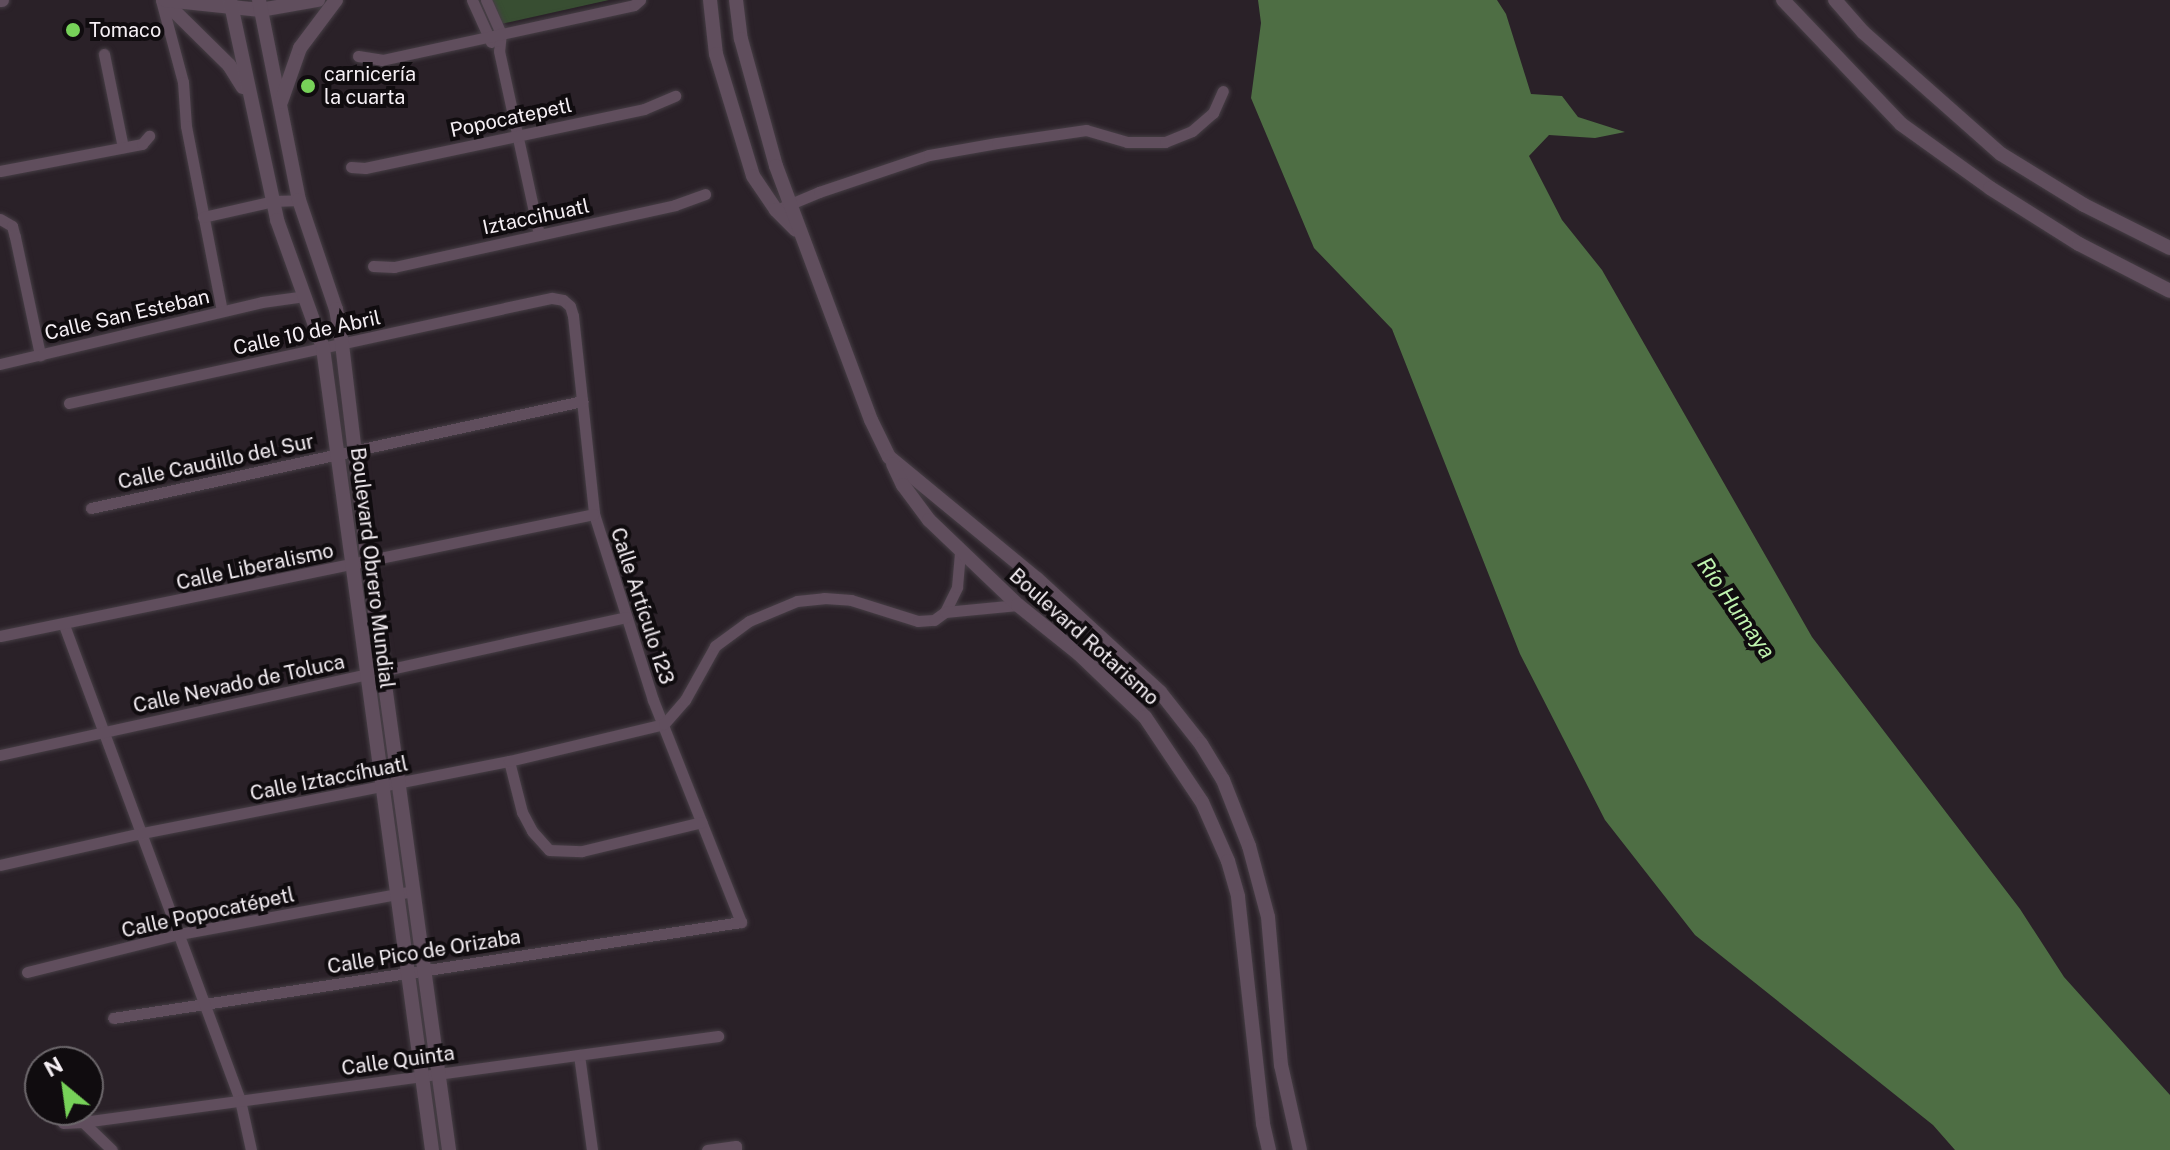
<!DOCTYPE html>
<html>
<head>
<meta charset="utf-8">
<style>
	body { margin:0 }
	#map { position:relative; width:2170px; height:1150px; overflow:hidden; background:#2a2128; font-family:"Public Sans",sans-serif }
	div>[style] { position:absolute }
	.green>* { inset:0; background:#384e32 }
	.water>* { inset:0; background:#4e6e44 }
	.roads { filter:drop-shadow(0 0 2px #463e45) drop-shadow(0 0 2px #463e45) }
	.minor>* { height:11px; margin:-5.5px; padding:0 5.5px; transform-origin:5.5px; border-radius:5.5px; background:#604e5d }
	.tertiary>* { height:14px; margin:-7px; padding:0 7px; transform-origin:7px; border-radius:7px; background:#604e5d }
	.dots>* { width:22px; height:22px; translate:-50% -50%; box-sizing:border-box; border:4px solid #100c0f; border-radius:50% }
	span { translate:-50% -50%; white-space:nowrap; text-align:center; line-height:1.15; -webkit-text-stroke:8px #100c0f; paint-order:stroke }
	.poi-label { font-size:20px; color:#f5eff4 }
	.left { translate:0 -50%; text-align:left }
	.street-label { font-size:20px; color:#f5eff4 }
	.water-label { font-size:22px; color:#bff3af; font-style:italic }
	.north { position:absolute; left:24px; top:1046px; width:80px; height:80px; box-sizing:border-box; background:#100c0f; border:2px solid #6c676b; border-radius:50%; rotate:331deg; font-size:22px; font-weight:700; line-height:32px; text-align:center; color:#f5eff4 }
	.north::after { content:''; display:block; margin:auto; width:28px; height:36px; background:#77d259; clip-path:polygon(50% 0,100% 100%,50% 72%,0 100%) }
</style>
</head>
<body>
<div id="map">
	<div class="green">
		<i style="clip-path:polygon(489px 0,609px 0,501px 24px)"></i>
	</div>
	<div class="water">
		<i style="clip-path:polygon(1258px 0,1497px 0,1506px 14px,1531px 94px,1562px 96px,1578px 117px,1625px 132px,1595px 138px,1549px 135px,1529px 156px,1562px 220px,1602px 270px,1812px 637px,2020px 909px,2064px 977px,2170px 1095px,2170px 1150px,1955px 1150px,1933px 1125px,1695px 935px,1605px 820px,1520px 654px,1392px 329px,1314px 248px,1251px 98px,1261px 23px)"></i>
	</div>
	<div class="roads">
		<div class="minor">
			<i style="left:161px;top:0;width:85px;rotate:75deg"></i>
			<i style="left:183px;top:82px;width:44px;rotate:86.1deg"></i>
			<i style="left:186px;top:126px;width:188px;rotate:79deg"></i>
			<i style="left:472px;top:0;width:46px;rotate:65.7deg"></i>
			<i style="left:486px;top:0;width:36px;rotate:66deg"></i>
			<i style="left:501px;top:33px;width:18px;rotate:96deg"></i>
			<i style="left:499px;top:51px;width:187px;rotate:77.7deg"></i>
			<i style="left:104px;top:54px;width:95px;rotate:78.5deg"></i>
			<i style="left:358px;top:56px;width:24px;rotate:9deg"></i>
			<i style="left:382px;top:60px;width:258px;rotate:-12.3deg"></i>
			<i style="left:634px;top:5px;width:8px;rotate:-40deg"></i>
			<i style="left:351px;top:167px;width:14px;rotate:4deg"></i>
			<i style="left:365px;top:168px;width:285px;rotate:-11.9deg"></i>
			<i style="left:644px;top:109px;width:34px;rotate:-23deg"></i>
			<i style="left:0;top:171px;width:145px;rotate:-10.8deg"></i>
			<i style="left:142px;top:144px;width:11px;rotate:-49deg"></i>
			<i style="left:776px;top:210px;width:47px;rotate:-22.7deg"></i>
			<i style="left:819px;top:192px;width:116px;rotate:-18.6deg"></i>
			<i style="left:929px;top:155px;width:69px;rotate:-10deg"></i>
			<i style="left:997px;top:143px;width:90px;rotate:-8.3deg"></i>
			<i style="left:1086px;top:130px;width:43px;rotate:16.3deg"></i>
			<i style="left:1127px;top:142px;width:38px"></i>
			<i style="left:1165px;top:142px;width:29px;rotate:-22deg"></i>
			<i style="left:1192px;top:131px;width:28px;rotate:-41deg"></i>
			<i style="left:1213px;top:113px;width:24px;rotate:-66deg"></i>
			<i style="left:203px;top:217px;width:73px;rotate:-12.7deg"></i>
			<i style="left:274px;top:201px;width:25px;rotate:-2deg"></i>
			<i style="left:0;top:219px;width:14px;rotate:30deg"></i>
			<i style="left:12px;top:226px;width:11px;rotate:75deg"></i>
			<i style="left:15px;top:237px;width:121px;rotate:78deg"></i>
			<i style="left:373px;top:266px;width:21px;rotate:3deg"></i>
			<i style="left:394px;top:267px;width:288px;rotate:-12.4deg"></i>
			<i style="left:675px;top:205px;width:32px;rotate:-20deg"></i>
			<i style="left:0;top:364px;width:269px;rotate:-13.3deg"></i>
			<i style="left:262px;top:302px;width:43px;rotate:-7.9deg"></i>
			<i style="left:69px;top:403px;width:494px;rotate:-12.3deg"></i>
			<i style="left:552px;top:298px;width:11px;rotate:10deg"></i>
			<i style="left:563px;top:300px;width:9px;rotate:41deg"></i>
			<i style="left:570px;top:306px;width:10px;rotate:73deg"></i>
			<i style="left:573px;top:316px;width:199px;rotate:83.9deg"></i>
			<i style="left:594px;top:514px;width:195px;rotate:72.4deg"></i>
			<i style="left:653px;top:700px;width:239px;rotate:68.4deg"></i>
			<i style="left:741px;top:922px;width:635px;rotate:171.31deg"></i>
			<i style="left:91px;top:508px;width:503px;rotate:-12.29deg"></i>
			<i style="left:945px;top:612px;width:28px;rotate:-64deg"></i>
			<i style="left:957px;top:587px;width:35px;rotate:-85deg"></i>
			<i style="left:64px;top:625px;width:507px;rotate:69.67deg"></i>
			<i style="left:240px;top:1100px;width:51px;rotate:77.6deg"></i>
			<i style="left:0;top:636px;width:606px;rotate:-11.61deg"></i>
			<i style="left:0;top:755px;width:641px;rotate:-12.43deg"></i>
			<i style="left:509px;top:761px;width:53px;rotate:75.7deg"></i>
			<i style="left:522px;top:812px;width:21px;rotate:62deg"></i>
			<i style="left:532px;top:831px;width:25px;rotate:48deg"></i>
			<i style="left:549px;top:850px;width:33px;rotate:2deg"></i>
			<i style="left:582px;top:851px;width:123px;rotate:-13.6deg"></i>
			<i style="left:0;top:865px;width:146px;rotate:-12.7deg"></i>
			<i style="left:142px;top:833px;width:374px;rotate:-11.1deg"></i>
			<i style="left:509px;top:761px;width:159px;rotate:-13.4deg"></i>
			<i style="left:664px;top:724px;width:32px;rotate:-49deg"></i>
			<i style="left:685px;top:700px;width:62px;rotate:-60.9deg"></i>
			<i style="left:715px;top:646px;width:42px;rotate:-36.3deg"></i>
			<i style="left:749px;top:621px;width:52px;rotate:-22.6deg"></i>
			<i style="left:797px;top:601px;width:27px;rotate:-6deg"></i>
			<i style="left:824px;top:598px;width:27px;rotate:4deg"></i>
			<i style="left:851px;top:600px;width:70px;rotate:17.4deg"></i>
			<i style="left:918px;top:621px;width:16px;rotate:-4deg"></i>
			<i style="left:934px;top:620px;width:14px;rotate:-36deg"></i>
			<i style="left:945px;top:612px;width:73px;rotate:-5.5deg"></i>
			<i style="left:27px;top:972px;width:157px;rotate:-14deg"></i>
			<i style="left:179px;top:934px;width:239px;rotate:-10.4deg"></i>
			<i style="left:579px;top:1055px;width:96px;rotate:82.2deg"></i>
			<i style="left:83px;top:1122px;width:641px;rotate:-7.71deg"></i>
			<i style="left:63px;top:1123px;width:20px;rotate:-3deg"></i>
			<i style="left:83px;top:1122px;width:40px;rotate:44deg"></i>
			<i style="left:707px;top:1150px;width:29px;rotate:-8deg"></i>
			<i style="left:736px;top:1146px;width:4px;rotate:90deg"></i>
		</div>
		<div class="tertiary">
			<i style="left:0;top:0;width:2px"></i>
			<i style="left:163px;top:0;width:93px;rotate:44.6deg"></i>
			<i style="left:229px;top:65px;width:26px;rotate:58deg"></i>
			<i style="left:165px;top:0;width:96px;rotate:6deg"></i>
			<i style="left:260px;top:10px;width:59px;rotate:-9.8deg"></i>
			<i style="left:230px;top:0;width:225px;rotate:77.9deg"></i>
			<i style="left:277px;top:220px;width:136px;rotate:70.2deg"></i>
			<i style="left:323px;top:348px;width:809px;rotate:82.26deg"></i>
			<i style="left:259px;top:0;width:204px;rotate:78.7deg"></i>
			<i style="left:299px;top:200px;width:115px;rotate:71.3deg"></i>
			<i style="left:336px;top:309px;width:36px;rotate:80deg"></i>
			<i style="left:342px;top:344px;width:219px;rotate:83.2deg"></i>
			<i style="left:368px;top:561px;width:595px;rotate:82.17deg"></i>
			<i style="left:710px;top:0;width:54px;rotate:83.7deg"></i>
			<i style="left:716px;top:54px;width:127px;rotate:73.1deg"></i>
			<i style="left:753px;top:176px;width:41px;rotate:55.9deg"></i>
			<i style="left:776px;top:210px;width:28px;rotate:45deg"></i>
			<i style="left:736px;top:0;width:39px;rotate:83deg"></i>
			<i style="left:741px;top:39px;width:132px;rotate:74.6deg"></i>
			<i style="left:776px;top:166px;width:271px;rotate:69.5deg"></i>
			<i style="left:871px;top:420px;width:41px;rotate:64.1deg"></i>
			<i style="left:889px;top:457px;width:192px;rotate:39.5deg"></i>
			<i style="left:1037px;top:579px;width:167px;rotate:42.6deg"></i>
			<i style="left:1160px;top:692px;width:66px;rotate:51.7deg"></i>
			<i style="left:1201px;top:744px;width:42px;rotate:58.6deg"></i>
			<i style="left:1223px;top:780px;width:71px;rotate:68.5deg"></i>
			<i style="left:1249px;top:846px;width:73px;rotate:75deg"></i>
			<i style="left:1268px;top:917px;width:149px;rotate:85deg"></i>
			<i style="left:1281px;top:1065px;width:87px;rotate:77.4deg"></i>
			<i style="left:1783px;top:0;width:171px;rotate:46.4deg"></i>
			<i style="left:1901px;top:124px;width:110px;rotate:35.7deg"></i>
			<i style="left:1990px;top:188px;width:105px;rotate:32.2deg"></i>
			<i style="left:2079px;top:244px;width:102px;rotate:27.3deg"></i>
			<i style="left:1835px;top:0;width:43px;rotate:48.8deg"></i>
			<i style="left:1863px;top:32px;width:184px;rotate:41.5deg"></i>
			<i style="left:2001px;top:154px;width:97px;rotate:31.6deg"></i>
			<i style="left:2084px;top:205px;width:96px;rotate:26.6deg"></i>
			<i style="left:281px;top:102px;width:57px;rotate:-70.6deg"></i>
			<i style="left:300px;top:48px;width:60px;rotate:-53.1deg"></i>
			<i style="left:893px;top:464px;width:23px;rotate:65deg"></i>
			<i style="left:903px;top:485px;width:44px;rotate:53.4deg"></i>
			<i style="left:929px;top:520px;width:123px;rotate:43.7deg"></i>
			<i style="left:1018px;top:605px;width:78px;rotate:38.8deg"></i>
			<i style="left:1079px;top:654px;width:91px;rotate:43.7deg"></i>
			<i style="left:1145px;top:717px;width:102px;rotate:56.2deg"></i>
			<i style="left:1202px;top:802px;width:64px;rotate:66.2deg"></i>
			<i style="left:1228px;top:861px;width:37px;rotate:74deg"></i>
			<i style="left:1238px;top:897px;width:228px;rotate:83.7deg"></i>
			<i style="left:1263px;top:1124px;width:27px;rotate:77deg"></i>
		</div>
	</div>
	<div class="dots">
		<i style="left:73px;top:30px;background:#77d259"></i>
		<i style="left:308px;top:86px;background:#77d259"></i>
	</div>
	<div class="poi-label">
		<span class="left" style="left:89px;top:30px">Tomaco</span>
		<span class="left" style="left:324px;top:86px">carnicería<br>la cuarta</span>
	</div>
	<div class="street-label">
		<span style="left:511px;top:118px;rotate:-12deg">Popocatepetl</span>
		<span style="left:536px;top:217px;rotate:-12deg">Iztaccihuatl</span>
		<span style="left:127px;top:315px;rotate:-13deg">Calle San Esteban</span>
		<span style="left:307px;top:333px;rotate:-12deg">Calle 10 de Abril</span>
		<span style="left:216px;top:462px;rotate:-12deg">Calle Caudillo del Sur</span>
		<span style="left:255px;top:567px;rotate:-12deg">Calle Liberalismo</span>
		<span style="left:372px;top:568px;rotate:83deg">Boulevard Obrero Mundial</span>
		<span style="left:642px;top:606px;rotate:72deg">Calle Artículo 123</span>
		<span style="left:1084px;top:637px;rotate:42deg">Boulevard Rotarismo</span>
		<span style="left:239px;top:684px;rotate:-12deg">Calle Nevado de Toluca</span>
		<span style="left:329px;top:779px;rotate:-11deg">Calle Iztaccíhuatl</span>
		<span style="left:208px;top:913px;rotate:-12deg">Calle Popocatépetl</span>
		<span style="left:424px;top:952px;rotate:-9deg">Calle Pico de Orizaba</span>
		<span style="left:398px;top:1061px;rotate:-8deg">Calle Quinta</span>
	</div>
	<div class="water-label">
		<span style="left:1736px;top:608px;rotate:55deg">Río Humaya</span>
	</div>
	<div class="north">N</div>
</div>
</body>
</html>
